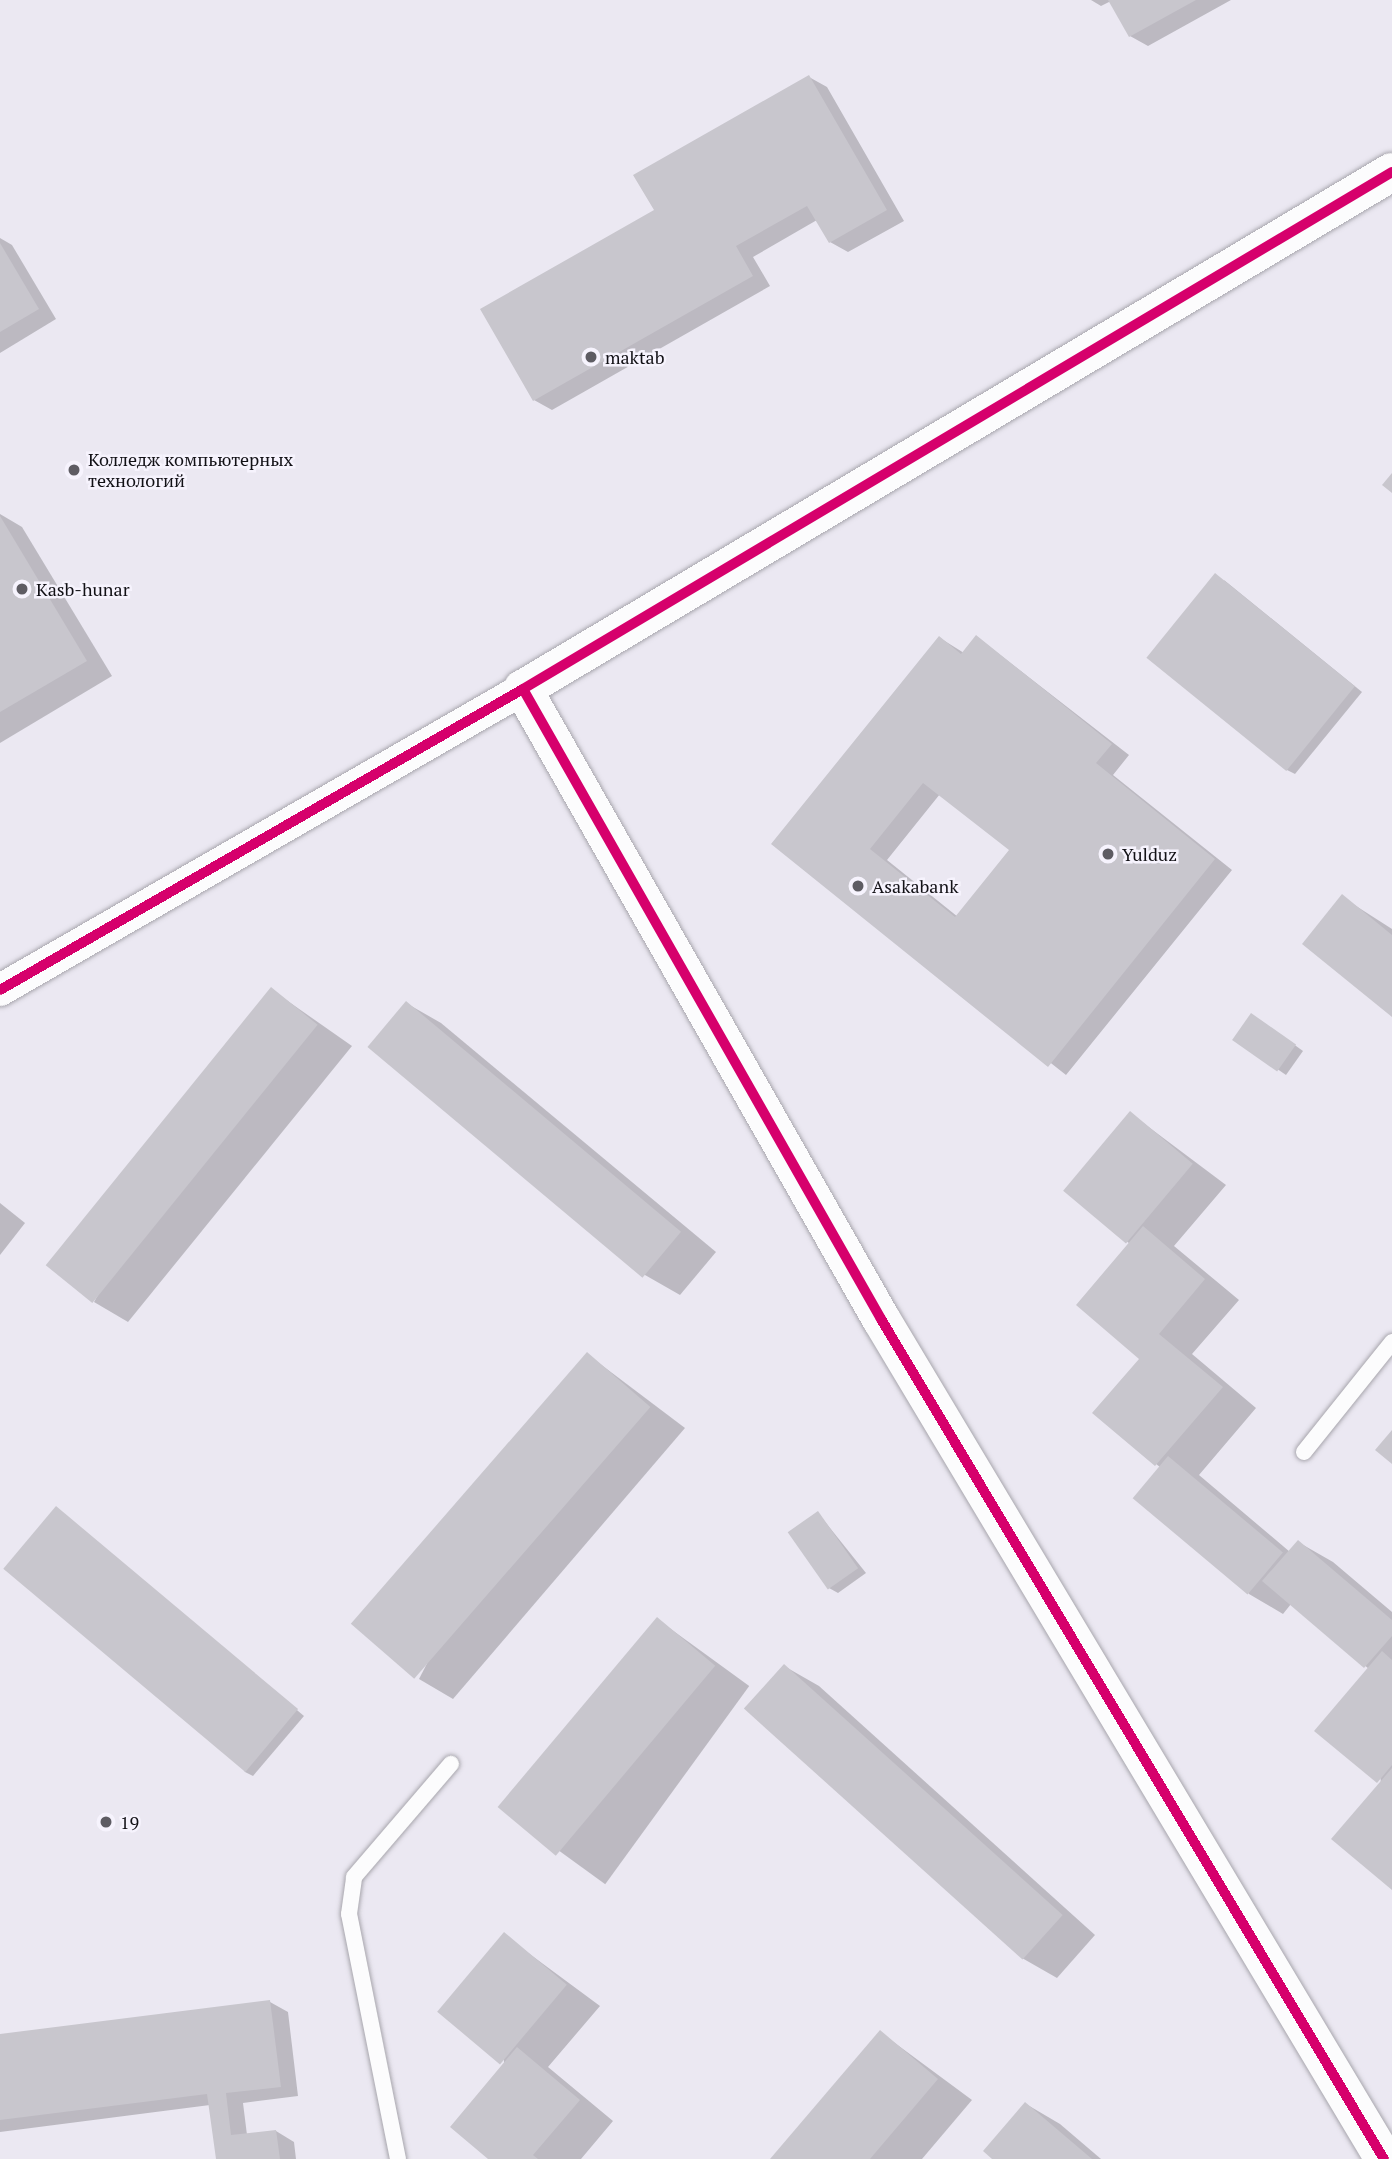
<!DOCTYPE html>
<html>
<head>
<meta charset="utf-8">
<style>
	body { margin:0 }
	#map { position:relative; width:1392px; height:2159px; overflow:hidden; background:#ebe8f2; font-family:"PT Serif",serif }
	div>[style] { position:absolute }
	.shadow>* { inset:0; background:#0003; transform-origin:0 0 }
	.building>* { inset:0; background:#c8c6cd; transform-origin:0 0 }
	.roads { filter:drop-shadow(0 0 2px #a8a6ad) drop-shadow(0 0 2px #a8a6ad) }
	.service>* { height:16px; margin:-8px; padding:0 8px; transform-origin:8px; border-radius:8px; background:#fcfcfd }
	.minor>* { height:32px; margin:-16px; padding:0 16px; transform-origin:16px; border-radius:16px; background:#fcfcfd }
	.tertiary>* { height:38px; margin:-19px; padding:0 19px; transform-origin:19px; border-radius:19px; background:#fcfcfd }
	.cycleway>* { height:10px; margin:-5px; padding:0 5px; transform-origin:5px; border-radius:5px; background:#d6006c }
	.dots>* { width:19px; height:19px; translate:-50% -50%; box-sizing:border-box; border:4px solid #f6f3fd; border-radius:50% }
	span { translate:-50% -50%; white-space:nowrap; text-align:center; line-height:1.15; -webkit-text-stroke:5px #f6f3fd; paint-order:stroke }
	.poi-label { font-size:18px; color:#121116 }
	.left { translate:0 -50%; text-align:left }
</style>
</head>
<body>
<div id="map">
	<div class="shadow">
		<i style="clip-path:polygon(1091px 0,1231px 0,1148px 46px,1130px 36px,1111px 1px,1101px 6px)"></i>
		<i style="clip-path:polygon(809px 77px,827px 87px,904px 221px,848px 252px,830px 242px,817px 220px,753px 257px,770px 286px,552px 410px,534px 400px,656px 211px)"></i>
		<i style="clip-path:polygon(0 238px,12px 245px,56px 319px,0 353px)"></i>
		<i style="clip-path:polygon(0 514px,22px 527px,112px 676px,0 743px)"></i>
		<i style="clip-path:polygon(1224px 580px,1362px 692px,1295px 774px,1287px 770px)"></i>
		<i style="clip-path:polygon(evenodd,977px 637px,1129px 755px,1113px 775px,1232px 870px,1066px 1075px,773px 844px,940px 638px,964px 653px,977px 637px,940px 794px,1011px 850px,958px 917px,887px 860px,940px 794px)"></i>
		<i style="clip-path:polygon(1342px 897px,1392px 929px,1392px 1014px)"></i>
		<i style="clip-path:polygon(272px 990px,352px 1046px,128px 1322px,94px 1302px)"></i>
		<i style="clip-path:polygon(406px 1003px,441px 1023px,716px 1252px,680px 1295px,645px 1275px)"></i>
		<i style="clip-path:polygon(1260px 1020px,1303px 1051px,1286px 1075px,1234px 1039px)"></i>
		<i style="clip-path:polygon(1130px 1113px,1226px 1185px,1174px 1246px,1239px 1300px,1192px 1354px,1256px 1408px,1199px 1475px,1290px 1552px,1298px 1542px,1333px 1562px,1392px 1612px,1392px 1888px,1369px 1669px,1291px 1604px,1283px 1614px,1249px 1594px,1161px 1468px,1095px 1413px,1141px 1359px,1130px 1244px,1065px 1190px)"></i>
		<i style="clip-path:polygon(0 1203px,25px 1223px,0 1255px)"></i>
		<i style="clip-path:polygon(587px 1354px,685px 1428px,453px 1699px,419px 1679px)"></i>
		<i style="clip-path:polygon(57px 1508px,304px 1716px,253px 1776px,245px 1772px)"></i>
		<i style="clip-path:polygon(818px 1513px,866px 1573px,838px 1593px,829px 1588px)"></i>
		<i style="left:657px;top:1619px;width:114px;height:245px;rotate:36deg"></i>
		<i style="clip-path:polygon(784px 1666px,819px 1686px,1095px 1935px,1057px 1978px,1022px 1958px,746px 1708px)"></i>
		<i style="clip-path:polygon(504px 1935px,600px 2006px,548px 2067px,613px 2121px,581px 2159px,490px 2159px,504px 2065px)"></i>
		<i style="clip-path:polygon(270px 2002px,288px 2012px,298px 2096px,243px 2103px,247px 2135px,276px 2131px,294px 2142px,296px 2159px,218px 2159px,210px 2105px,0 2132px,0 2036px)"></i>
		<i style="clip-path:polygon(880px 2032px,972px 2100px,922px 2159px,773px 2159px)"></i>
		<i style="clip-path:polygon(1026px 2104px,1060px 2124px,1101px 2159px,995px 2159px)"></i>
	</div>
	<div class="building">
		<i style="clip-path:polygon(1108px 0,1196px 0,1129px 37px)"></i>
		<i style="clip-path:polygon(809px 75px,887px 210px,829px 243px,807px 206px,736px 246px,753px 276px,533px 401px,480px 309px,654px 210px,633px 175px)"></i>
		<i style="clip-path:polygon(0 243px,39px 309px,0 332px)"></i>
		<i style="clip-path:polygon(1392px 473px,1392px 493px,1382px 485px)"></i>
		<i style="clip-path:polygon(0 516px,87px 661px,0 712px)"></i>
		<i style="left:1215px;top:573px;width:180px;height:109px;rotate:39deg"></i>
		<i style="clip-path:polygon(evenodd,976px 635px,1112px 744px,1096px 763px,1215px 859px,1048px 1067px,771px 844px,939px 636px,961px 654px,976px 635px,923px 783px,1009px 850px,955px 917px,870px 849px,923px 783px)"></i>
		<i style="clip-path:polygon(1342px 894px,1392px 935px,1392px 1017px,1302px 944px)"></i>
		<i style="left:271px;top:987px;width:60px;height:358px;rotate:39deg"></i>
		<i style="left:406px;top:1001px;width:359px;height:60px;rotate:40deg"></i>
		<i style="left:1251px;top:1013px;width:55px;height:33px;rotate:35deg"></i>
		<i style="left:1130px;top:1111px;width:82px;height:104px;rotate:40deg"></i>
		<i style="clip-path:polygon(1143px 1226px,1205px 1279px,1159px 1334px,1223px 1387px,1155px 1466px,1092px 1413px,1139px 1359px,1076px 1305px)"></i>
		<i style="left:587px;top:1352px;width:84px;height:360px;rotate:41deg"></i>
		<i style="clip-path:polygon(1392px 1430px,1392px 1464px,1375px 1450px)"></i>
		<i style="left:1168px;top:1456px;width:150px;height:55px;rotate:40deg"></i>
		<i style="left:56px;top:1506px;width:316px;height:82px;rotate:40deg"></i>
		<i style="left:818px;top:1511px;width:70px;height:37px;rotate:55deg"></i>
		<i style="clip-path:polygon(1298px 1540px,1392px 1620px,1392px 1636px,1364px 1668px,1262px 1581px)"></i>
		<i style="left:657px;top:1617px;width:76px;height:248px;rotate:40deg"></i>
		<i style="clip-path:polygon(1382px 1651px,1392px 1660px,1392px 1765px,1377px 1783px,1314px 1731px)"></i>
		<i style="left:784px;top:1664px;width:375px;height:60px;rotate:42deg"></i>
		<i style="clip-path:polygon(1392px 1768px,1392px 1890px,1331px 1839px)"></i>
		<i style="left:504px;top:1932px;width:82px;height:104px;rotate:40deg"></i>
		<i style="clip-path:polygon(270px 2000px,281px 2087px,226px 2093px,231px 2135px,276px 2130px,280px 2159px,216px 2159px,207px 2094px,0 2120px,0 2034px)"></i>
		<i style="clip-path:polygon(880px 2030px,938px 2079px,870px 2159px,770px 2159px)"></i>
		<i style="clip-path:polygon(517px 2047px,580px 2100px,533px 2155px,538px 2159px,488px 2159px,450px 2127px)"></i>
		<i style="clip-path:polygon(1025px 2102px,1092px 2159px,992px 2159px,983px 2151px)"></i>
	</div>
	<div class="roads">
		<div class="service">
			<i style="left:1304px;top:1452px;width:141px;rotate:-51.3deg"></i>
			<i style="left:398px;top:2159px;width:250px;rotate:-101.3deg"></i>
			<i style="left:349px;top:1914px;width:37px;rotate:-82deg"></i>
			<i style="left:354px;top:1877px;width:149px;rotate:-49.4deg"></i>
		</div>
		<div class="minor">
			<i style="left:0;top:990px;width:603px;rotate:-29.92deg"></i>
		</div>
		<div class="tertiary">
			<i style="left:1384px;top:2159px;width:979px;rotate:-120.91deg"></i>
			<i style="left:881px;top:1319px;width:725px;rotate:-119.61deg"></i>
			<i style="left:523px;top:689px;width:1011px;rotate:-30.75deg"></i>
		</div>
	</div>
	<div class="cycleway">
		<i style="left:523px;top:689px;width:725px;rotate:60.39deg"></i>
		<i style="left:881px;top:1319px;width:979px;rotate:59.09deg"></i>
		<i style="left:0;top:990px;width:603px;rotate:-29.92deg"></i>
		<i style="left:523px;top:689px;width:1011px;rotate:-30.75deg"></i>
	</div>
	<div class="dots">
		<i style="left:591px;top:357px;background:#5e5c63"></i>
		<i style="left:74px;top:470px;background:#5e5c63"></i>
		<i style="left:22px;top:589px;background:#5e5c63"></i>
		<i style="left:1108px;top:854px;background:#5e5c63"></i>
		<i style="left:858px;top:886px;background:#5e5c63"></i>
		<i style="left:106px;top:1822px;background:#5e5c63"></i>
	</div>
	<div class="poi-label">
		<span class="left" style="left:605px;top:357px">maktab</span>
		<span class="left" style="left:88px;top:470px">Колледж компьютерных<br>технологий</span>
		<span class="left" style="left:36px;top:589px">Kasb-hunar</span>
		<span class="left" style="left:1122px;top:854px">Yulduz</span>
		<span class="left" style="left:872px;top:886px">Asakabank</span>
		<span class="left" style="left:120px;top:1822px">19</span>
	</div>
</div>
</body>
</html>
